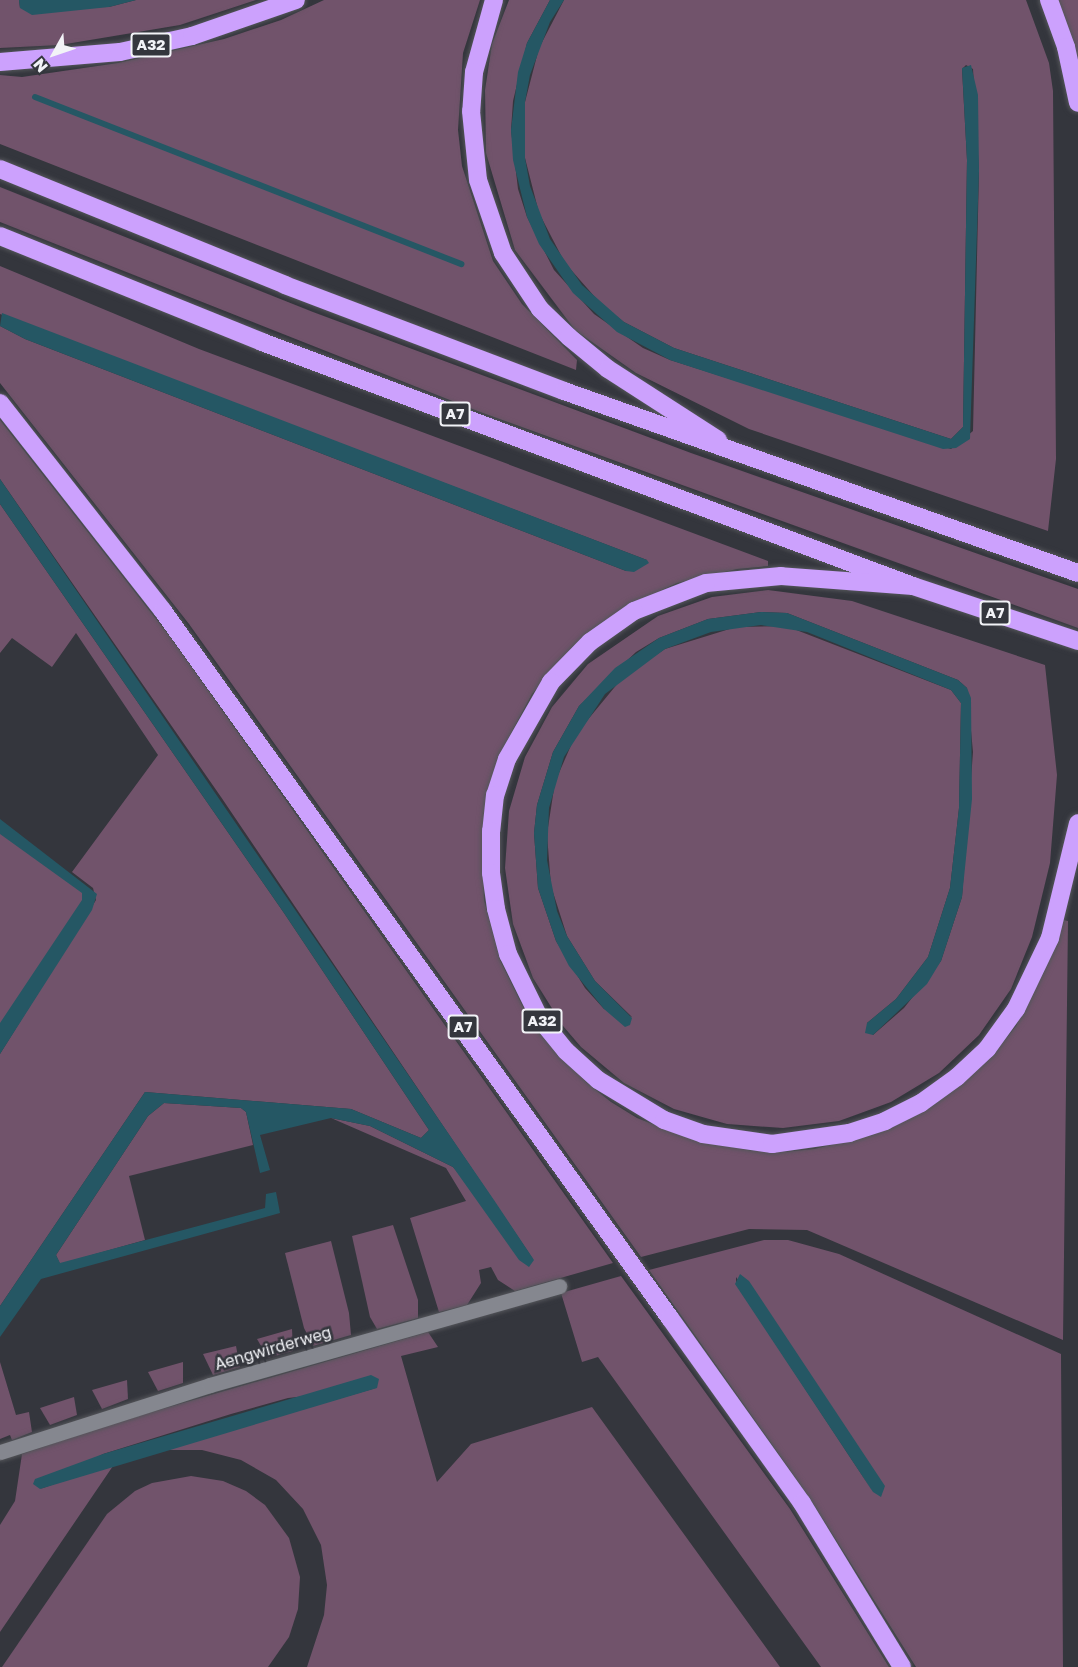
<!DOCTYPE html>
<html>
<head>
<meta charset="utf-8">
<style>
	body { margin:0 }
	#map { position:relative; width:1078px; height:1667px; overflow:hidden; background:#34363d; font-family:"Golos Text",sans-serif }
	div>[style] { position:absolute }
	.green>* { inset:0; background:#71536b }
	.water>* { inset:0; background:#255764 }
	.stream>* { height:6px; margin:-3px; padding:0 3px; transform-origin:3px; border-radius:3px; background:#255764 }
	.roads { filter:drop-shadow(0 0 2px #54555a) drop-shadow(0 0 2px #54555a) }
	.minor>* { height:15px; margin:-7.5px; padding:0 7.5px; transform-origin:7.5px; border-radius:7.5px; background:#85878f }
	.highway>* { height:18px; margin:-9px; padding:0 9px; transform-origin:9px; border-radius:9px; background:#cca1fd }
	span { translate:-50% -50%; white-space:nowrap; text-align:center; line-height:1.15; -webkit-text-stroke:5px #34363d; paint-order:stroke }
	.shield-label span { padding:2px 4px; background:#34363d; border:2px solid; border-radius:4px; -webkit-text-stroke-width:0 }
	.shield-label { font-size:15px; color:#f2f3f7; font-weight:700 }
	.street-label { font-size:16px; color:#f2f3f7 }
	.north { position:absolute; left:24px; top:24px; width:60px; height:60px; -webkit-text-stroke:4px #34363d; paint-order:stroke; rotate:230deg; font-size:16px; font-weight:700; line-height:24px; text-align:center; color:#f2f3f7 }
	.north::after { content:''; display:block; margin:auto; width:21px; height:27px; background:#f2f3f7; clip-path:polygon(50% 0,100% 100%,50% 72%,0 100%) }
</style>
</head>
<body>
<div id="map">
	<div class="green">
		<i style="clip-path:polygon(0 0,19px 0,20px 8px,109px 7px,136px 0,256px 0,180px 25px,60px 45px,0 48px)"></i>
		<i style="clip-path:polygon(324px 0,480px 0,463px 53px,458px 130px,462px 166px,493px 261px,522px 304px,577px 360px,576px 370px,0 144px,0 75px,22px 77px,118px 63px,224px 39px,281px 20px)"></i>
		<i style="clip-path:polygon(509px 0,550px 0,527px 43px,513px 101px,511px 130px,518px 189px,527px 217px,554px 270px,594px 314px,643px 348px,670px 360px,951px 449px,973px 431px,979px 171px,973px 69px,966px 65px,962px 69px,967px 160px,963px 427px,951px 439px,674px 348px,624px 322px,602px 305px,565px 263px,539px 213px,525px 158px,525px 102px,539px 48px,564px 0,1026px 0,1049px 63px,1053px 91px,1056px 459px,1048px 531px,749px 429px,636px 373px,575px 330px,515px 250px,486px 153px,485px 90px,492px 44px)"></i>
		<i style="clip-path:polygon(1052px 0,1078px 0,1078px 102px)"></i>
		<i style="clip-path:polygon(0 187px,313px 312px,691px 453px,1078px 589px,1078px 628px,480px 412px,0 222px)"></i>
		<i style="clip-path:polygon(0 266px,199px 349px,768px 561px,768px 566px,737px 569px,677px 583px,621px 609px,572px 647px,532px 694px,503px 748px,482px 838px,484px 900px,500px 960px,527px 1015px,545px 1040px,587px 1083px,611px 1102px,637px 1118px,694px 1140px,753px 1151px,784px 1152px,814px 1149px,873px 1135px,928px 1109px,953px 1091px,997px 1050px,1016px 1026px,1044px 972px,1063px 920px,1068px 921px,1063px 1340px,807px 1230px,749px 1229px,641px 1257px,189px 624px,0 383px,0 326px,25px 339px,626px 571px,647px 560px,0 314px)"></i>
		<i style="clip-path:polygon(0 420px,171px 638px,613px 1263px,515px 1291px,498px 1280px,491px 1267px,479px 1270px,481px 1283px,467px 1305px,439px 1312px,410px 1218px,466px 1201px,446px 1168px,331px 1118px,370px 1126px,453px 1167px,533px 1259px,221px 797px,0 479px)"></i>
		<i style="clip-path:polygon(0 504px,284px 913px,429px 1130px,421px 1138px,351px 1109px,145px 1092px,0 1306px,0 1054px,96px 900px,93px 888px,72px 872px,158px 755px,76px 633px,52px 667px,12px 638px,0 653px)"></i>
		<i style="clip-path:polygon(evenodd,768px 590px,852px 601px,1045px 665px,1057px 775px,1050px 863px,1032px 937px,1011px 989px,979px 1035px,939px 1073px,891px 1102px,839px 1121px,783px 1128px,727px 1124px,674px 1109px,624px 1083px,581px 1047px,563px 1026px,533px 978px,513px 924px,505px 868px,509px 811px,525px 757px,552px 707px,588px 664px,658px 616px,712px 597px,768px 590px,761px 612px,787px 613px,958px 680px,967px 688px,973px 752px,962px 897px,941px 961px,904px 1008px,873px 1035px,867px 1023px,896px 999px,928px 957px,950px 888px,959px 808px,961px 703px,951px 690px,786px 626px,736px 627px,665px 649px,623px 677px,576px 734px,555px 782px,547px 834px,551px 886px,567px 936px,595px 981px,632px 1017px,604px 1009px,585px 988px,556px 941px,538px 888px,534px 833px,537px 805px,553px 752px,579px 706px,636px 652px,659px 638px,708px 619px,761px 612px)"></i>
		<i style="clip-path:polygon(0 829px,70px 875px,90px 898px,0 1050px)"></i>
		<i style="clip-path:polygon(164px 1103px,241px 1108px,246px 1112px,253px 1145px,129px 1176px,145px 1240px,60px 1264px,56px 1255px,148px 1116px)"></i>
		<i style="clip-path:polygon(393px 1225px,418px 1300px,418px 1318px,377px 1329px,370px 1317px,352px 1236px)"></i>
		<i style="clip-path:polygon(evenodd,764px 1240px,788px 1240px,839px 1254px,1061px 1354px,1063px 1667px,916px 1667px,809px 1497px,649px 1270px,764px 1240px,736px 1277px,873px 1492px,736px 1284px,736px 1277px)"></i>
		<i style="clip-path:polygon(331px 1241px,349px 1313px,351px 1335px,313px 1346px,304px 1328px,285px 1253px)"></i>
		<i style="clip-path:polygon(621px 1276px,790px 1509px,889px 1667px,821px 1667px,598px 1357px,582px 1362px,561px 1293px)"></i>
		<i style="clip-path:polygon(292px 1329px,293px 1351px,268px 1358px,257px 1339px)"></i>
		<i style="clip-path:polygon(428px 1332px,438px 1347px,401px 1356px,437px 1482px,471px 1444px,592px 1407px,780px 1667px,307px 1667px,324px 1615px,327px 1585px,321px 1545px,303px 1509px,276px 1480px,241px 1460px,202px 1450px,160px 1450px,376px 1388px,288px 1398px,231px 1414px,103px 1454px,40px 1489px,115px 1463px,0 1632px,0 1525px,15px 1501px,22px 1454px,114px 1423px)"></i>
		<i style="clip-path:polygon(236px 1346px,240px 1367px,213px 1375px,203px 1354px)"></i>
		<i style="clip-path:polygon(0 1362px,16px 1415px,29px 1412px,32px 1432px,12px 1440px,10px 1435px,0 1439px)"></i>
		<i style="clip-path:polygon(183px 1362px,183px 1383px,158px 1391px,148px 1372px)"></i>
		<i style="clip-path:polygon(127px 1380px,128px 1399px,102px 1409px,92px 1390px)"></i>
		<i style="clip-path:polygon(74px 1397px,77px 1415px,50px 1425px,40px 1408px)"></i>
		<i style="clip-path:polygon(191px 1476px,223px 1481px,246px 1491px,265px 1505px,289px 1538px,300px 1577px,298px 1609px,289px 1637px,268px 1667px,2px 1667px,107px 1514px,135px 1491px,152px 1483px)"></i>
	</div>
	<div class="water">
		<i style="clip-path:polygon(19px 0,136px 0,109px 7px,32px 15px,20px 8px)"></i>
		<i style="clip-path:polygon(550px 0,564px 0,550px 22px,530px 75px,525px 102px,525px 158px,530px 186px,550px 239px,582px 285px,624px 322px,674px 348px,951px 439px,963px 427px,967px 160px,962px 68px,971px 65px,978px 95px,979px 171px,970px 439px,956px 448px,943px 449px,670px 360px,617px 332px,573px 293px,539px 244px,527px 217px,513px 160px,511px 130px,518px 72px,527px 43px)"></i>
		<i style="clip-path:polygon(2px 313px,647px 560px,649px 563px,634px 572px,626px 571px,25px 339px,0 326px)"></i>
		<i style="clip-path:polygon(0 479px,494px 1200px,534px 1260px,529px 1267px,519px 1260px,453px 1167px,370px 1126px,331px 1118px,260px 1135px,270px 1170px,260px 1173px,246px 1112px,241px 1108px,164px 1103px,148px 1116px,56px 1255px,60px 1263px,265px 1208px,266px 1194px,276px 1192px,280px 1213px,41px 1279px,0 1337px,0 1306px,145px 1092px,351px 1109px,421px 1138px,429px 1130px,284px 913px,0 504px)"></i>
		<i style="clip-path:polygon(761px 612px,787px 613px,958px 680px,967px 688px,971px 698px,972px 799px,962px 897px,941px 961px,927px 984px,873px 1035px,865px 1033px,867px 1023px,896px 999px,928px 957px,950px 888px,959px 808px,961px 703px,951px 690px,807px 632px,761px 625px,711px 632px,665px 649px,605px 694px,564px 757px,549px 808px,547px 860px,557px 911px,567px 936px,595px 981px,632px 1018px,630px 1025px,625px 1027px,604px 1009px,569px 966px,556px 941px,538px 888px,534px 833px,537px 805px,553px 752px,579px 706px,615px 668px,659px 638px,708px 619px)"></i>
		<i style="clip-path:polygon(0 819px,97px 894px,92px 910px,0 1054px,0 1023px,82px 900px,82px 893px,0 834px)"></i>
		<i style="clip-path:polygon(740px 1274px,749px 1281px,885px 1486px,881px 1497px,873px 1492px,735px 1284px)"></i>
		<i style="clip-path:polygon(371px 1375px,379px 1379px,377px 1388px,40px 1489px,33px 1484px,35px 1479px,103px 1454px)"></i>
	</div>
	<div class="stream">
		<i style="left:35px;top:97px;width:458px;rotate:21.4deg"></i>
	</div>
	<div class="roads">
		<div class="minor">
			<i style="left:0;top:1452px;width:220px;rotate:-17.7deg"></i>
			<i style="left:210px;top:1385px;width:363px;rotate:-15.8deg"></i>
		</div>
		<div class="highway">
			<i style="left:494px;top:0;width:75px;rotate:105.5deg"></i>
			<i style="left:474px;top:72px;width:39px;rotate:94deg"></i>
			<i style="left:471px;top:111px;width:69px;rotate:84.2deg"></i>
			<i style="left:478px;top:180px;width:77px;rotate:71.1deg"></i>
			<i style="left:503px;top:253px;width:67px;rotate:56.5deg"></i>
			<i style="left:540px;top:309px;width:40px;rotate:44deg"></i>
			<i style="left:569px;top:337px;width:50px;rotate:39.4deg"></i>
			<i style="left:608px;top:369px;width:131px;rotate:32.8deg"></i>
			<i style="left:1049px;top:0;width:50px;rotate:70.1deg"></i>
			<i style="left:1066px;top:47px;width:57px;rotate:77.9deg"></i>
			<i style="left:0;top:62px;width:120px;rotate:-4.8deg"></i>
			<i style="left:120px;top:52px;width:74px;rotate:-12.5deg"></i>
			<i style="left:192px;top:36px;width:110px;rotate:-19.1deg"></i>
			<i style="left:0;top:169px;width:308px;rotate:22.1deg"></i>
			<i style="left:285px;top:285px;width:298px;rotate:20.8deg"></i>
			<i style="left:564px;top:391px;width:545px;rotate:19.5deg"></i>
			<i style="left:0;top:236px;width:283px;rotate:22deg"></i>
			<i style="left:262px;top:342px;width:695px;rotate:20.55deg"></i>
			<i style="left:913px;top:586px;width:174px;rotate:18.4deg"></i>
			<i style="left:0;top:403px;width:264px;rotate:51.9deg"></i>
			<i style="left:163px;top:611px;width:870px;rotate:54.36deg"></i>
			<i style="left:670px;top:1318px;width:227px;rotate:54.5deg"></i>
			<i style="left:802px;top:1503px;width:192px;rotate:58.6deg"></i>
			<i style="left:913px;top:586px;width:132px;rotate:-175.7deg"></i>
			<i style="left:781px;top:576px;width:75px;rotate:174.7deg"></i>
			<i style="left:706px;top:583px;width:77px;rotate:158.7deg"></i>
			<i style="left:634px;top:611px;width:54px;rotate:144.8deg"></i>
			<i style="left:590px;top:642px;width:56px;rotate:134.3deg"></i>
			<i style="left:551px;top:682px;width:89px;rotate:119.7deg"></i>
			<i style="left:507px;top:759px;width:38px;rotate:108deg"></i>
			<i style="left:495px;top:795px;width:36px;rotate:96deg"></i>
			<i style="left:491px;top:831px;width:42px;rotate:90deg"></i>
			<i style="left:491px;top:873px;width:36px;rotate:82deg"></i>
			<i style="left:496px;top:909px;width:47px;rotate:75.1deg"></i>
			<i style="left:508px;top:954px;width:72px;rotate:63.8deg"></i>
			<i style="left:540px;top:1019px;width:41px;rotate:50.9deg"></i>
			<i style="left:566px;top:1051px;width:43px;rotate:42.2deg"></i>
			<i style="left:598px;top:1080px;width:77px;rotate:31.2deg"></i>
			<i style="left:664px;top:1120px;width:41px;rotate:19.7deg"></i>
			<i style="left:703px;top:1134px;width:70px;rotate:8.2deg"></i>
			<i style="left:772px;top:1144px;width:78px;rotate:-8.1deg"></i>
			<i style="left:849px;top:1133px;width:38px;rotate:-18deg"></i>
			<i style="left:885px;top:1121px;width:40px;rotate:-26.6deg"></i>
			<i style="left:921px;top:1103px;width:44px;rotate:-35.8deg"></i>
			<i style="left:957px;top:1077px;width:41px;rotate:-43deg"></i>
			<i style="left:987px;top:1049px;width:49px;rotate:-54.1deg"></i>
			<i style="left:1016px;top:1009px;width:79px;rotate:-64.4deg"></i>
			<i style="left:1050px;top:938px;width:118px;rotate:-76.3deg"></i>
		</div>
	</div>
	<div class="shield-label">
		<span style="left:151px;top:45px">A32</span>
		<span style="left:455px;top:414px">A7</span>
		<span style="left:995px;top:613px">A7</span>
		<span style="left:542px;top:1021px">A32</span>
		<span style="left:463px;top:1027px">A7</span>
	</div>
	<div class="street-label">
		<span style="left:273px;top:1348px;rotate:-16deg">Aengwirderweg</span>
	</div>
	<div class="north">N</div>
</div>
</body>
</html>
